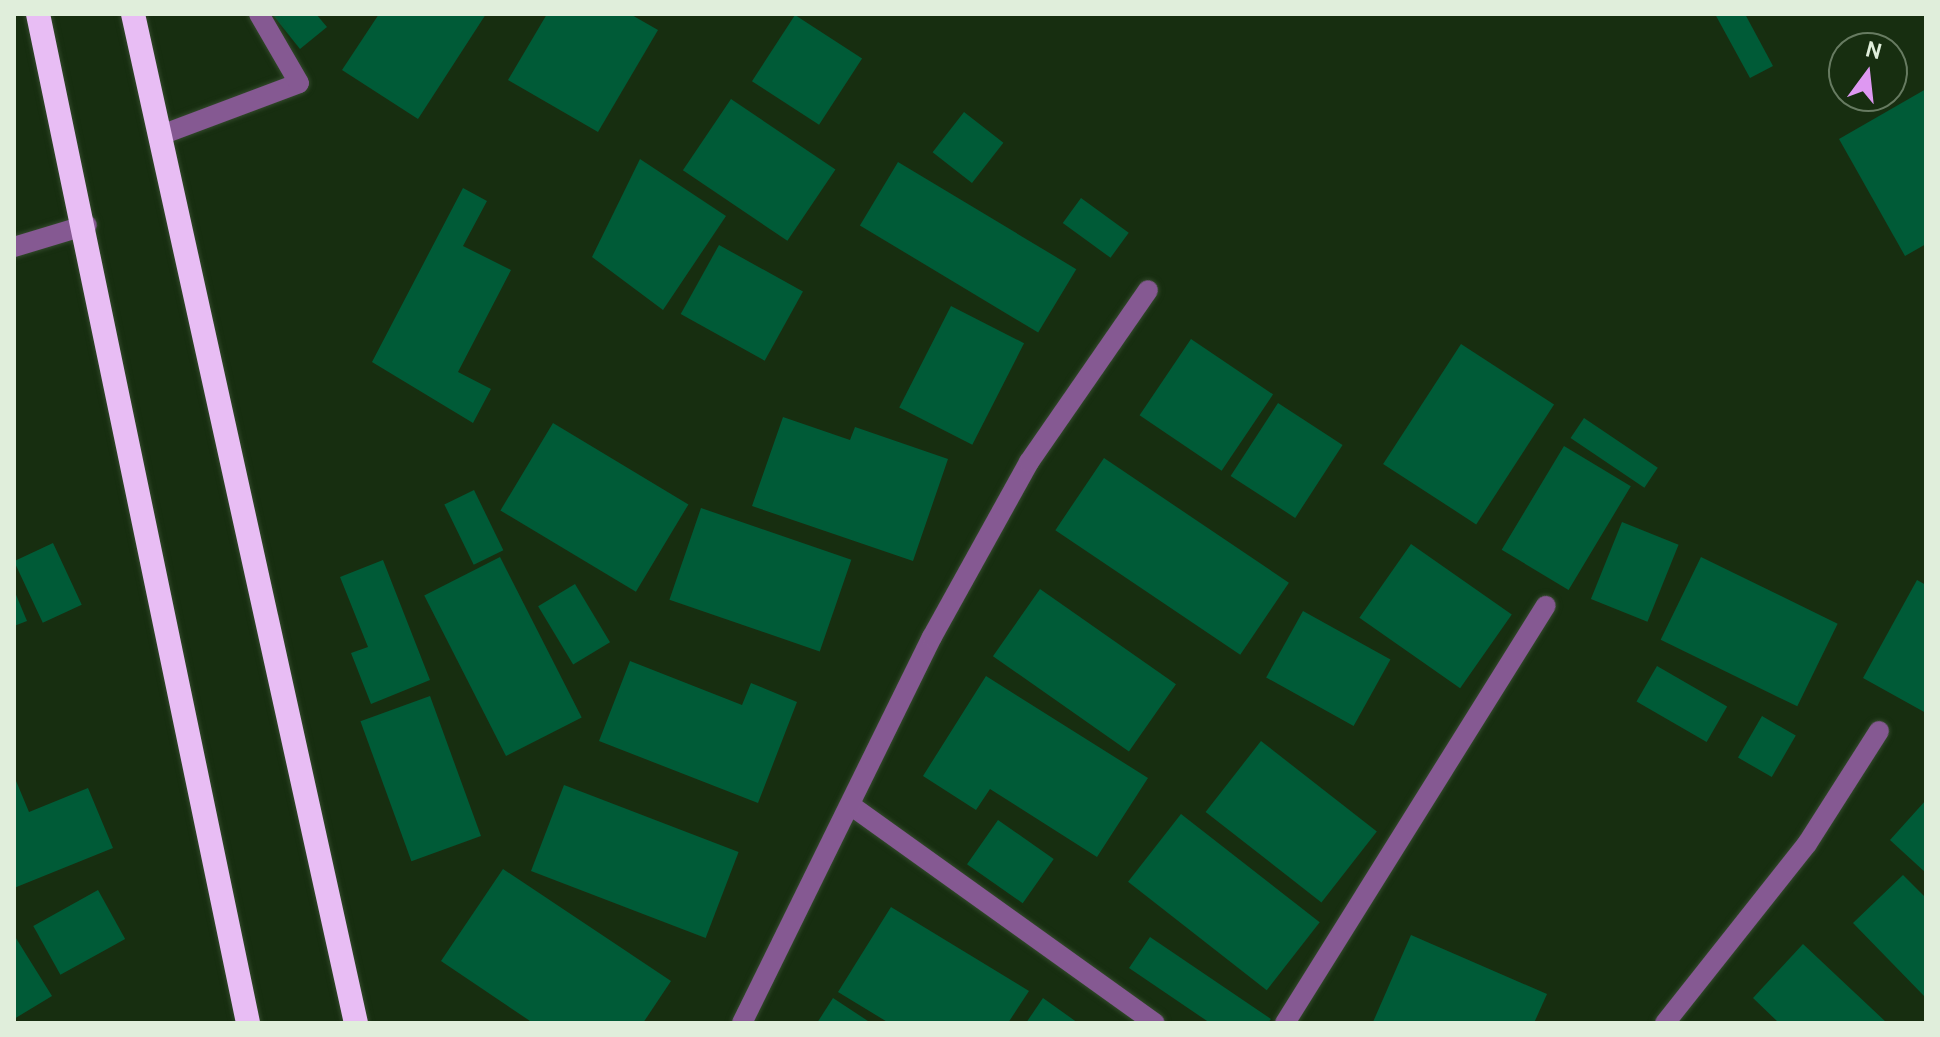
<!DOCTYPE html>
<html>
<head>
<meta charset="utf-8">
<style>
	body { margin:0 }
	#map { position:relative; width:1940px; height:1037px; overflow:hidden; background:#172e10; font-family:Cabin,sans-serif }
	div>[style] { position:absolute }
	.building>* { inset:0; background:#005b37; transform-origin:0 0 }
	.roads { filter:drop-shadow(0 0 2px #33492c) drop-shadow(0 0 2px #33492c) }
	.minor>* { height:20px; margin:-10px; padding:0 10px; transform-origin:10px; border-radius:10px; background:#855992 }
	.highway>* { height:24px; margin:-12px; padding:0 12px; transform-origin:12px; border-radius:12px; background:#e8bdf4 }
	span { translate:-50% -50%; white-space:nowrap; text-align:center; line-height:1.15; -webkit-text-stroke:7px #172e10; paint-order:stroke }
	.frame { position:absolute; inset:0; border:16px solid #e0eedb; pointer-events:none }
	.north { position:absolute; left:1828px; top:32px; width:80px; height:80px; box-sizing:border-box; background:#172e10; border:2px solid #677b61; border-radius:50%; rotate:15deg; font-size:22px; font-weight:700; line-height:32px; text-align:center; color:#e0eedb }
	.north::after { content:''; display:block; margin:auto; width:28px; height:36px; background:#de98f2; clip-path:polygon(50% 0,100% 100%,50% 72%,0 100%) }
</style>
</head>
<body>
<div id="map">
	<div class="building">
		<i style="clip-path:polygon(272px 14px,316px 14px,327px 27px,300px 49px)"></i>
		<i style="clip-path:polygon(379px 14px,486px 14px,418px 119px,342px 70px)"></i>
		<i style="clip-path:polygon(547px 14px,630px 14px,658px 30px,598px 132px,508px 80px)"></i>
		<i style="clip-path:polygon(1715px 14px,1745px 14px,1773px 66px,1750px 78px)"></i>
		<i style="left:795px;top:15px;width:80px;height:79px;rotate:33deg"></i>
		<i style="clip-path:polygon(1926px 89px,1926px 244px,1905px 256px,1839px 139px)"></i>
		<i style="left:731px;top:99px;width:126px;height:86px;rotate:34deg"></i>
		<i style="left:964px;top:112px;width:50px;height:51px;rotate:38deg"></i>
		<i style="clip-path:polygon(640px 159px,726px 216px,663px 310px,592px 257px)"></i>
		<i style="left:898px;top:162px;width:208px;height:74px;rotate:31deg"></i>
		<i style="clip-path:polygon(463px 188px,487px 201px,463px 246px,511px 270px,458px 372px,491px 389px,473px 423px,372px 362px)"></i>
		<i style="left:1081px;top:198px;width:59px;height:31px;rotate:36deg"></i>
		<i style="left:719px;top:245px;width:96px;height:79px;rotate:29deg"></i>
		<i style="left:951px;top:306px;width:82px;height:114px;rotate:27deg"></i>
		<i style="left:1191px;top:339px;width:99px;height:92px;rotate:34deg"></i>
		<i style="left:1461px;top:344px;width:111px;height:143px;rotate:33deg"></i>
		<i style="left:1278px;top:403px;width:77px;height:87px;rotate:33deg"></i>
		<i style="clip-path:polygon(783px 417px,850px 440px,855px 427px,948px 459px,913px 561px,752px 506px)"></i>
		<i style="left:1584px;top:418px;width:89px;height:24px;rotate:34deg"></i>
		<i style="left:553px;top:423px;width:158px;height:102px;rotate:31deg"></i>
		<i style="left:1564px;top:446px;width:78px;height:121px;rotate:31deg"></i>
		<i style="left:1104px;top:458px;width:223px;height:87px;rotate:34deg"></i>
		<i style="left:474px;top:490px;width:67px;height:33px;rotate:64deg"></i>
		<i style="left:701px;top:508px;width:159px;height:97px;rotate:19deg"></i>
		<i style="left:1622px;top:522px;width:61px;height:83px;rotate:22deg"></i>
		<i style="left:53px;top:543px;width:68px;height:43px;rotate:65deg"></i>
		<i style="left:1411px;top:544px;width:123px;height:90px;rotate:35deg"></i>
		<i style="left:500px;top:557px;width:180px;height:85px;rotate:63deg"></i>
		<i style="left:1701px;top:557px;width:152px;height:92px;rotate:26deg"></i>
		<i style="clip-path:polygon(383px 560px,430px 680px,371px 704px,351px 653px,368px 647px,340px 577px)"></i>
		<i style="clip-path:polygon(1917px 580px,1926px 585px,1926px 713px,1863px 678px)"></i>
		<i style="left:575px;top:584px;width:68px;height:43px;rotate:59deg"></i>
		<i style="left:1040px;top:589px;width:166px;height:82px;rotate:35deg"></i>
		<i style="clip-path:polygon(14px 590px,27px 621px,14px 626px)"></i>
		<i style="left:1303px;top:611px;width:100px;height:76px;rotate:29deg"></i>
		<i style="clip-path:polygon(630px 661px,742px 705px,751px 683px,797px 702px,758px 803px,599px 741px)"></i>
		<i style="left:1657px;top:666px;width:81px;height:41px;rotate:30deg"></i>
		<i style="clip-path:polygon(986px 676px,1148px 778px,1097px 857px,990px 789px,976px 810px,923px 776px)"></i>
		<i style="left:430px;top:696px;width:149px;height:74px;rotate:70deg"></i>
		<i style="left:1762px;top:716px;width:39px;height:48px;rotate:30deg"></i>
		<i style="left:1261px;top:741px;width:147px;height:90px;rotate:38deg"></i>
		<i style="clip-path:polygon(14px 776px,29px 812px,88px 788px,113px 848px,14px 888px)"></i>
		<i style="left:564px;top:785px;width:187px;height:92px;rotate:21deg"></i>
		<i style="clip-path:polygon(1926px 800px,1926px 873px,1890px 840px)"></i>
		<i style="left:1181px;top:814px;width:176px;height:86px;rotate:38deg"></i>
		<i style="left:998px;top:820px;width:68px;height:54px;rotate:35deg"></i>
		<i style="clip-path:polygon(503px 869px,671px 981px,643px 1023px,533px 1023px,441px 961px)"></i>
		<i style="clip-path:polygon(1903px 875px,1926px 898px,1926px 998px,1853px 923px)"></i>
		<i style="left:98px;top:890px;width:56px;height:74px;rotate:61deg"></i>
		<i style="clip-path:polygon(891px 907px,1029px 991px,1008px 1023px,889px 1023px,838px 992px)"></i>
		<i style="clip-path:polygon(14px 935px,52px 996px,14px 1019px)"></i>
		<i style="clip-path:polygon(1411px 935px,1547px 994px,1534px 1023px,1373px 1022px)"></i>
		<i style="clip-path:polygon(1150px 937px,1271px 1019px,1268px 1023px,1210px 1023px,1129px 968px)"></i>
		<i style="clip-path:polygon(1803px 944px,1887px 1023px,1779px 1023px,1753px 998px)"></i>
		<i style="clip-path:polygon(833px 998px,871px 1023px,817px 1023px)"></i>
		<i style="clip-path:polygon(1043px 998px,1078px 1023px,1026px 1023px)"></i>
	</div>
	<div class="roads">
		<div class="minor">
			<i style="left:161px;top:135px;width:147px;rotate:-20.6deg"></i>
			<i style="left:299px;top:83px;width:80px;rotate:-120.1deg"></i>
			<i style="left:14px;top:247px;width:76px;rotate:-16.8deg"></i>
			<i style="left:853px;top:807px;width:371px;rotate:35.6deg"></i>
			<i style="left:742px;top:1023px;width:430px;rotate:-63.8deg"></i>
			<i style="left:932px;top:637px;width:200px;rotate:-61deg"></i>
			<i style="left:1029px;top:462px;width:209px;rotate:-55.3deg"></i>
			<i style="left:1285px;top:1023px;width:492px;rotate:-58deg"></i>
			<i style="left:1665px;top:1023px;width:228px;rotate:-51.6deg"></i>
			<i style="left:1807px;top:844px;width:134px;rotate:-57.5deg"></i>
		</div>
		<div class="highway">
			<i style="left:38px;top:14px;width:1031px;rotate:78.24deg"></i>
			<i style="left:133px;top:14px;width:1033px;rotate:77.54deg"></i>
		</div>
	</div>
	<div class="frame"></div>
	<div class="north">N</div>
</div>
</body>
</html>
